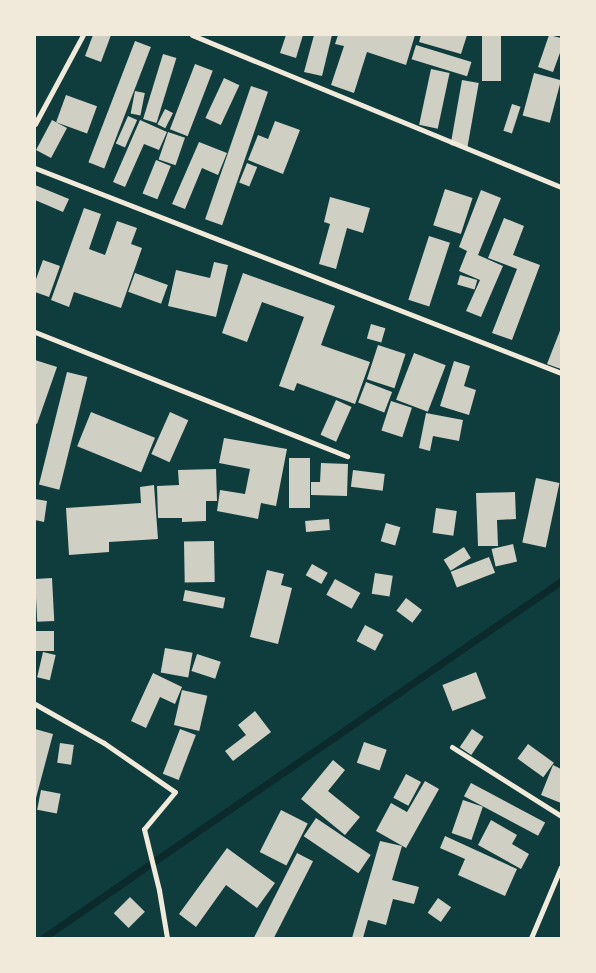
<!DOCTYPE html>
<html>
<head>
<meta charset="utf-8">
<style>
	body { margin:0 }
	#map { position:relative; width:596px; height:973px; overflow:hidden; background:#0f3d3e; font-family:"Playfair Display",serif }
	div>[style] { position:absolute }
	.stream>* { height:7px; margin:-3.5px; padding:0 3.5px; transform-origin:3.5px; border-radius:3.5px; background:#0a2a2b }
	.building>* { inset:0; background:#cfcfc3; transform-origin:0 0 }
	.minor>* { height:5px; margin:-2.5px; padding:0 2.5px; transform-origin:2.5px; border-radius:2.5px; background:#f1e9da }
	span { translate:-50% -50%; white-space:nowrap; text-align:center; line-height:1.15; -webkit-text-stroke:4.5px #f1e9da; paint-order:stroke }
	.frame { position:absolute; inset:0; border:36px solid #f1e9da; pointer-events:none }
</style>
</head>
<body>
<div id="map">
	<div class="stream">
		<i style="left:43px;top:938px;width:629px;rotate:-34.57deg"></i>
	</div>
	<div class="building">
		<i style="clip-path:polygon(93px 35px,111px 35px,101px 62px,85px 56px)"></i>
		<i style="clip-path:polygon(286px 35px,303px 35px,296px 58px,280px 53px)"></i>
		<i style="clip-path:polygon(314px 35px,332px 35px,322px 76px,304px 72px)"></i>
		<i style="clip-path:polygon(338px 35px,415px 35px,406px 65px,367px 52px,354px 93px,331px 85px,344px 46px,335px 44px)"></i>
		<i style="clip-path:polygon(421px 35px,467px 35px,461px 54px,419px 42px)"></i>
		<i style="left:482px;top:35px;width:19px;height:46px"></i>
		<i style="clip-path:polygon(549px 35px,561px 38px,561px 50px,553px 72px,538px 67px)"></i>
		<i style="left:135px;top:41px;width:17px;height:130px;rotate:21deg"></i>
		<i style="left:416px;top:45px;width:58px;height:15px;rotate:17deg"></i>
		<i style="left:163px;top:54px;width:14px;height:68px;rotate:17deg"></i>
		<i style="left:195px;top:64px;width:19px;height:70px;rotate:21deg"></i>
		<i style="left:431px;top:69px;width:19px;height:57px;rotate:12deg"></i>
		<i style="left:534px;top:73px;width:28px;height:44px;rotate:15deg"></i>
		<i style="left:224px;top:78px;width:17px;height:44px;rotate:25deg"></i>
		<i style="left:462px;top:80px;width:17px;height:66px;rotate:10deg"></i>
		<i style="left:251px;top:86px;width:18px;height:141px;rotate:19deg"></i>
		<i style="left:135px;top:91px;width:10px;height:23px;rotate:11deg"></i>
		<i style="left:66px;top:95px;width:33px;height:29px;rotate:20deg"></i>
		<i style="left:512px;top:104px;width:9px;height:28px;rotate:18deg"></i>
		<i style="left:165px;top:109px;width:9px;height:17px;rotate:27deg"></i>
		<i style="left:128px;top:116px;width:10px;height:30px;rotate:24deg"></i>
		<i style="left:52px;top:120px;width:17px;height:34px;rotate:28deg"></i>
		<i style="clip-path:polygon(140px 120px,167px 132px,159px 150px,144px 144px,125px 187px,113px 182px)"></i>
		<i style="clip-path:polygon(275px 121px,300px 130px,283px 174px,248px 160px,258px 135px,268px 139px)"></i>
		<i style="left:168px;top:132px;width:18px;height:29px;rotate:19deg"></i>
		<i style="clip-path:polygon(199px 142px,227px 153px,218px 175px,202px 168px,185px 209px,172px 204px)"></i>
		<i style="left:156px;top:160px;width:16px;height:36px;rotate:22deg"></i>
		<i style="left:247px;top:163px;width:11px;height:21px;rotate:22deg"></i>
		<i style="clip-path:polygon(35px 185px,69px 199px,63px 212px,35px 200px)"></i>
		<i style="left:445px;top:189px;width:29px;height:38px;rotate:18deg"></i>
		<i style="clip-path:polygon(481px 190px,501px 198px,478px 255px,503px 266px,481px 317px,466px 311px,480px 280px,459px 271px,467px 251px,459px 247px)"></i>
		<i style="clip-path:polygon(330px 197px,370px 208px,363px 233px,347px 228px,336px 269px,319px 264px,330px 224px,324px 222px)"></i>
		<i style="clip-path:polygon(84px 208px,101px 214px,89px 249px,105px 255px,117px 221px,137px 228px,131px 244px,142px 248px,121px 308px,74px 292px,69px 307px,51px 300px)"></i>
		<i style="clip-path:polygon(504px 218px,524px 226px,513px 255px,540px 265px,512px 340px,492px 333px,517px 269px,488px 258px)"></i>
		<i style="left:429px;top:236px;width:22px;height:67px;rotate:18deg"></i>
		<i style="clip-path:polygon(43px 260px,60px 266px,49px 297px,35px 292px,35px 282px)"></i>
		<i style="clip-path:polygon(214px 262px,228px 265px,216px 317px,168px 306px,176px 270px,210px 278px)"></i>
		<i style="left:135px;top:273px;width:35px;height:20px;rotate:20deg"></i>
		<i style="clip-path:polygon(243px 273px,335px 306px,321px 345px,370px 362px,355px 404px,297px 383px,294px 391px,279px 386px,304px 317px,262px 302px,247px 342px,222px 333px)"></i>
		<i style="left:460px;top:275px;width:18px;height:10px;rotate:16deg"></i>
		<i style="left:371px;top:324px;width:15px;height:15px;rotate:16deg"></i>
		<i style="clip-path:polygon(561px 328px,561px 369px,547px 364px)"></i>
		<i style="left:378px;top:345px;width:29px;height:36px;rotate:18deg"></i>
		<i style="left:414px;top:353px;width:34px;height:50px;rotate:21deg"></i>
		<i style="clip-path:polygon(35px 360px,57px 367px,37px 424px,35px 423px)"></i>
		<i style="clip-path:polygon(454px 361px,470px 366px,464px 386px,476px 390px,469px 415px,440px 406px)"></i>
		<i style="left:67px;top:372px;width:21px;height:116px;rotate:14deg"></i>
		<i style="left:366px;top:382px;width:28px;height:22px;rotate:21deg"></i>
		<i style="left:336px;top:400px;width:17px;height:38px;rotate:24deg"></i>
		<i style="left:391px;top:401px;width:22px;height:31px;rotate:18deg"></i>
		<i style="left:91px;top:412px;width:69px;height:37px;rotate:22deg"></i>
		<i style="left:170px;top:412px;width:20px;height:46px;rotate:24deg"></i>
		<i style="clip-path:polygon(426px 413px,463px 420px,459px 441px,433px 436px,430px 451px,419px 448px)"></i>
		<i style="clip-path:polygon(224px 438px,287px 449px,276px 506px,261px 503px,258px 519px,217px 511px,220px 490px,245px 494px,250px 469px,219px 463px)"></i>
		<i style="left:310px;top:458px;width:50px;height:21px;rotate:90deg"></i>
		<i style="clip-path:polygon(321px 463px,348px 464px,347px 496px,311px 495px,311px 482px,320px 482px)"></i>
		<i style="clip-path:polygon(216px 469px,217px 501px,206px 501px,206px 521px,182px 522px,182px 518px,158px 518px,157px 486px,179px 485px,178px 470px)"></i>
		<i style="left:353px;top:470px;width:32px;height:17px;rotate:7deg"></i>
		<i style="left:536px;top:478px;width:24px;height:66px;rotate:12deg"></i>
		<i style="clip-path:polygon(154px 485px,158px 539px,109px 542px,109px 552px,69px 555px,66px 508px,141px 503px,140px 487px)"></i>
		<i style="clip-path:polygon(515px 492px,516px 519px,497px 520px,498px 546px,478px 546px,476px 493px)"></i>
		<i style="clip-path:polygon(35px 499px,47px 501px,44px 522px,35px 520px)"></i>
		<i style="left:436px;top:508px;width:21px;height:25px;rotate:8deg"></i>
		<i style="left:329px;top:519px;width:11px;height:24px;rotate:85deg"></i>
		<i style="left:386px;top:523px;width:15px;height:19px;rotate:16deg"></i>
		<i style="left:214px;top:541px;width:41px;height:30px;rotate:89deg"></i>
		<i style="left:513px;top:544px;width:18px;height:22px;rotate:77deg"></i>
		<i style="left:464px;top:547px;width:13px;height:24px;rotate:58deg"></i>
		<i style="left:489px;top:557px;width:17px;height:41px;rotate:69deg"></i>
		<i style="left:312px;top:564px;width:18px;height:13px;rotate:29deg"></i>
		<i style="clip-path:polygon(267px 570px,284px 574px,281px 585px,292px 588px,278px 644px,250px 637px)"></i>
		<i style="left:375px;top:573px;width:18px;height:21px;rotate:9deg"></i>
		<i style="left:52px;top:578px;width:43px;height:17px;rotate:87deg"></i>
		<i style="left:335px;top:579px;width:29px;height:18px;rotate:29deg"></i>
		<i style="left:185px;top:590px;width:41px;height:11px;rotate:11deg"></i>
		<i style="left:406px;top:598px;width:20px;height:16px;rotate:37deg"></i>
		<i style="left:365px;top:625px;width:21px;height:18px;rotate:28deg"></i>
		<i style="left:35px;top:631px;width:19px;height:20px"></i>
		<i style="left:165px;top:648px;width:28px;height:25px;rotate:10deg"></i>
		<i style="left:43px;top:652px;width:13px;height:26px;rotate:13deg"></i>
		<i style="left:197px;top:654px;width:25px;height:18px;rotate:18deg"></i>
		<i style="left:476px;top:672px;width:28px;height:36px;rotate:69deg"></i>
		<i style="clip-path:polygon(153px 673px,182px 687px,175px 704px,160px 697px,146px 728px,131px 721px)"></i>
		<i style="left:182px;top:690px;width:26px;height:36px;rotate:13deg"></i>
		<i style="clip-path:polygon(255px 711px,271px 732px,233px 761px,225px 751px,246px 735px,238px 725px)"></i>
		<i style="clip-path:polygon(35px 729px,53px 734px,36px 798px,35px 798px)"></i>
		<i style="left:180px;top:729px;width:17px;height:48px;rotate:21deg"></i>
		<i style="left:472px;top:729px;width:14px;height:22px;rotate:34deg"></i>
		<i style="left:364px;top:742px;width:24px;height:22px;rotate:19deg"></i>
		<i style="left:60px;top:743px;width:14px;height:20px;rotate:8deg"></i>
		<i style="left:528px;top:744px;width:32px;height:18px;rotate:36deg"></i>
		<i style="clip-path:polygon(333px 760px,345px 770px,328px 791px,360px 817px,345px 835px,301px 799px)"></i>
		<i style="clip-path:polygon(553px 765px,561px 769px,561px 803px,541px 795px)"></i>
		<i style="left:406px;top:774px;width:17px;height:27px;rotate:28deg"></i>
		<i style="clip-path:polygon(425px 781px,439px 789px,406px 848px,376px 831px,391px 803px,407px 812px)"></i>
		<i style="left:471px;top:783px;width:84px;height:15px;rotate:28deg"></i>
		<i style="left:41px;top:790px;width:20px;height:20px;rotate:11deg"></i>
		<i style="left:463px;top:800px;width:21px;height:35px;rotate:19deg"></i>
		<i style="left:281px;top:810px;width:30px;height:47px;rotate:27deg"></i>
		<i style="left:316px;top:818px;width:66px;height:22px;rotate:34deg"></i>
		<i style="clip-path:polygon(491px 820px,517px 835px,512px 844px,529px 854px,521px 869px,478px 845px)"></i>
		<i style="clip-path:polygon(445px 836px,517px 869px,505px 896px,458px 875px,465px 859px,440px 848px)"></i>
		<i style="clip-path:polygon(380px 841px,402px 846px,392px 880px,419px 887px,414px 904px,393px 899px,386px 925px,368px 920px,363px 938px,352px 938px)"></i>
		<i style="clip-path:polygon(227px 848px,275px 883px,257px 908px,226px 885px,196px 927px,179px 914px)"></i>
		<i style="left:297px;top:853px;width:18px;height:95px;rotate:27deg"></i>
		<i style="left:130px;top:897px;width:21px;height:23px;rotate:45deg"></i>
		<i style="left:438px;top:898px;width:16px;height:18px;rotate:35deg"></i>
	</div>
	<div class="minor">
		<i style="left:192px;top:35px;width:399px;rotate:22.4deg"></i>
		<i style="left:35px;top:124px;width:101px;rotate:-61.7deg"></i>
		<i style="left:35px;top:168px;width:565px;rotate:21.29deg"></i>
		<i style="left:35px;top:332px;width:336px;rotate:21.7deg"></i>
		<i style="left:35px;top:704px;width:79px;rotate:29.5deg"></i>
		<i style="left:104px;top:743px;width:86px;rotate:34.6deg"></i>
		<i style="left:175px;top:792px;width:48px;rotate:130deg"></i>
		<i style="left:144px;top:829px;width:63px;rotate:76.2deg"></i>
		<i style="left:159px;top:890px;width:49px;rotate:80.5deg"></i>
		<i style="left:452px;top:747px;width:129px;rotate:32.3deg"></i>
		<i style="left:531px;top:938px;width:77px;rotate:-67.1deg"></i>
	</div>
	<div class="frame"></div>
</div>
</body>
</html>
